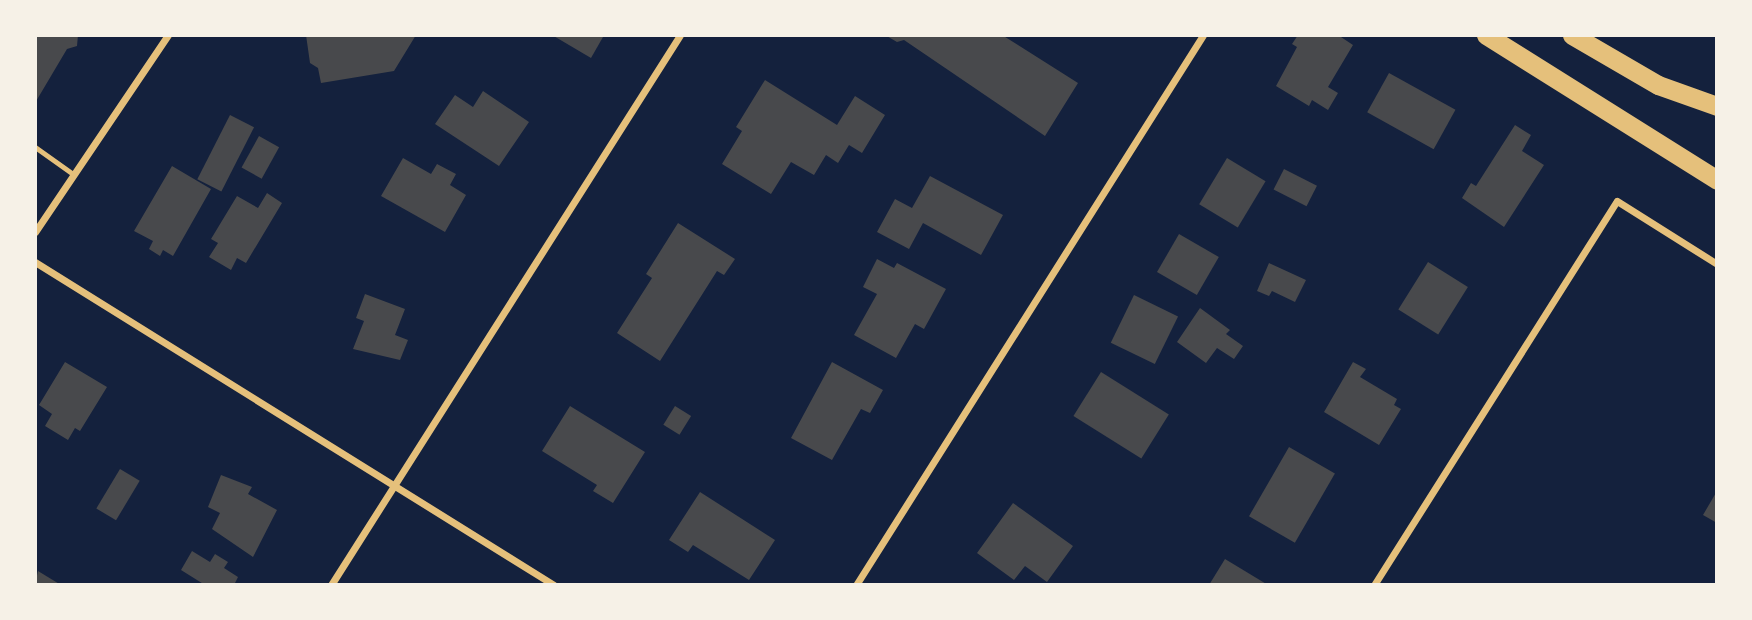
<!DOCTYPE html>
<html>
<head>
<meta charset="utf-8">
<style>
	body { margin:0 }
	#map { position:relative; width:1752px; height:620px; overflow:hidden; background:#14213d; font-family:"Fira Sans Condensed",sans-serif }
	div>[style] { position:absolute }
	.building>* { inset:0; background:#48494c; transform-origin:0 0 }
	.service>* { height:5px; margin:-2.5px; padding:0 2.5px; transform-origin:2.5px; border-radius:2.5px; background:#e5c07b }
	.minor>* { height:7px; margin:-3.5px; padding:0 3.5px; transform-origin:3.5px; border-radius:3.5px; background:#e5c07b }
	.trunk>* { height:19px; margin:-9.5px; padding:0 9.5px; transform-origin:9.5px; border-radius:9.5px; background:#e5c07b }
	span { translate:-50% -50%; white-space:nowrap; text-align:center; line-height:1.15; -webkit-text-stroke:7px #f6f1e7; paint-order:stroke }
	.frame { position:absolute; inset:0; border:37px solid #f6f1e7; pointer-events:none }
</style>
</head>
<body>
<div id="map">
	<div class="building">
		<i style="clip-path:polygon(35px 35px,78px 35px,77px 46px,67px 49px,35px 103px)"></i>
		<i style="clip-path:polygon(306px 35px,416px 35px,394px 71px,321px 83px,318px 68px,310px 63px)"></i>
		<i style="clip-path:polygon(552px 35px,599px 35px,603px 37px,591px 58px)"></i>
		<i style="clip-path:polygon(885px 35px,1002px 35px,1078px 83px,1045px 136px,904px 40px,897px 42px)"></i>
		<i style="clip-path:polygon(1298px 35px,1338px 35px,1353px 45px,1328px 87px,1338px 93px,1328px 110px,1312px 100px,1309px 106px,1276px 86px,1297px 47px,1292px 44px)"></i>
		<i style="left:1389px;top:73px;width:76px;height:45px;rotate:29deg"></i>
		<i style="clip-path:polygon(765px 80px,837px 125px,855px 96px,885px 115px,862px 153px,849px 145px,838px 163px,826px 155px,814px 175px,791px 162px,771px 194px,722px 164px,742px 131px,736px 127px)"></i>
		<i style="clip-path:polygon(483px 91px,529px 122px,499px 166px,435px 124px,455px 95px,473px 107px)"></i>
		<i style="left:230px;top:115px;width:27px;height:72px;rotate:27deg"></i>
		<i style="clip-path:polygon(1515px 125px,1531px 135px,1522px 151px,1544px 165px,1504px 227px,1462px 198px,1471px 183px,1476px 186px)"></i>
		<i style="left:259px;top:136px;width:23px;height:36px;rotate:29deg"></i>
		<i style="clip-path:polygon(403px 158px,431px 174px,437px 164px,456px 174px,450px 185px,466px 195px,445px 232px,381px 196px)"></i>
		<i style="left:1227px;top:158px;width:45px;height:54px;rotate:31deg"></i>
		<i style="clip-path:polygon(172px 166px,211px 189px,173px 256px,163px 250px,160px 256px,149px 249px,153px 241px,134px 231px)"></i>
		<i style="left:1284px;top:169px;width:37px;height:23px;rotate:27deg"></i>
		<i style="clip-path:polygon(930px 176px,1003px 215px,981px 255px,923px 223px,909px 249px,877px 232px,895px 199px,912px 208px)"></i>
		<i style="clip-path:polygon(267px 193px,282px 203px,246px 263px,237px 258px,231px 270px,209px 257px,218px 243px,211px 239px,237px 196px,258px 208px)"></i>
		<i style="clip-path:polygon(678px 223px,735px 259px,724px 275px,717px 271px,660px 361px,617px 333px,652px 278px,646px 274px)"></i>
		<i style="left:1179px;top:234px;width:46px;height:44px;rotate:30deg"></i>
		<i style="clip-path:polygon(877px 259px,894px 268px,897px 263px,946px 289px,924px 329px,915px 324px,896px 358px,854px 335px,877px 294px,863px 287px)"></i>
		<i style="left:1428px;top:262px;width:47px;height:56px;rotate:32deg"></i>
		<i style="clip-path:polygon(1269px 263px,1306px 280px,1295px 302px,1272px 291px,1269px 296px,1257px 291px)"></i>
		<i style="clip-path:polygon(365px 294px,405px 309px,395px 335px,408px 340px,400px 360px,353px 349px,364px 321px,356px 318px)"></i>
		<i style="left:1134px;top:295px;width:49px;height:53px;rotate:26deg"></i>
		<i style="clip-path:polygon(1200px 308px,1230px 330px,1226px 334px,1243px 346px,1234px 359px,1217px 348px,1206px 363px,1177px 342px)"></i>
		<i style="clip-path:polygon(65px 362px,107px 387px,80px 431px,75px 428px,68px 440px,45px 426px,52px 414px,39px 405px)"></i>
		<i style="clip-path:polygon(832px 362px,883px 390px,870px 413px,861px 409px,832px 460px,791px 438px)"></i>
		<i style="clip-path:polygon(1353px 362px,1366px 369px,1360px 377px,1397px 399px,1394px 405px,1401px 409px,1379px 445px,1324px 412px)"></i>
		<i style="left:1101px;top:372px;width:80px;height:52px;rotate:32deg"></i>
		<i style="clip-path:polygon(570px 406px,645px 452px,613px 503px,593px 491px,597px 485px,542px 451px)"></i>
		<i style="left:675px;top:406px;width:19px;height:22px;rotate:32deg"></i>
		<i style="left:1289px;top:447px;width:53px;height:80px;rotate:30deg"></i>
		<i style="left:120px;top:469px;width:23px;height:46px;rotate:31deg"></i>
		<i style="clip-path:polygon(221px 475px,252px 487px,248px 494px,277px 510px,253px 557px,212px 529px,220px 513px,208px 507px)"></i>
		<i style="clip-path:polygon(1717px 491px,1717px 523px,1703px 515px)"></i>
		<i style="clip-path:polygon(700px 492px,775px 540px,749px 580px,693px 545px,688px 552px,669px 540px)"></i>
		<i style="clip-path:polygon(1013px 503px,1073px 546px,1047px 582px,1025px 566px,1014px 580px,977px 553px)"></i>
		<i style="clip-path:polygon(192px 551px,210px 562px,215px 554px,228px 562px,224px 568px,238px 577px,234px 585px,205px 585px,181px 570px)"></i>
		<i style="clip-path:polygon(1225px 559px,1268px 585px,1209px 585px)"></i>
		<i style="clip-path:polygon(38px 571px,61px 585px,35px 585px)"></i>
	</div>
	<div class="service">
		<i style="left:35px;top:147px;width:47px;rotate:35.4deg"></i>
	</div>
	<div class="minor">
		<i style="left:35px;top:232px;width:238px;rotate:-56deg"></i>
		<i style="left:35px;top:262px;width:611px;rotate:31.9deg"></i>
		<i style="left:331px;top:585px;width:651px;rotate:-57.6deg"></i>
		<i style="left:856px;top:585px;width:650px;rotate:-57.75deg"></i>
		<i style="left:1374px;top:585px;width:454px;rotate:-57.7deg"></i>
		<i style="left:1617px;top:201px;width:118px;rotate:32.2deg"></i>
	</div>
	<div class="trunk">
		<i style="left:1486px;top:35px;width:273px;rotate:32.1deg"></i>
		<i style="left:1572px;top:35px;width:99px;rotate:30.2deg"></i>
		<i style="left:1658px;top:85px;width:63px;rotate:19.6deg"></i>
	</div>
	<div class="frame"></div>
</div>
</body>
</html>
